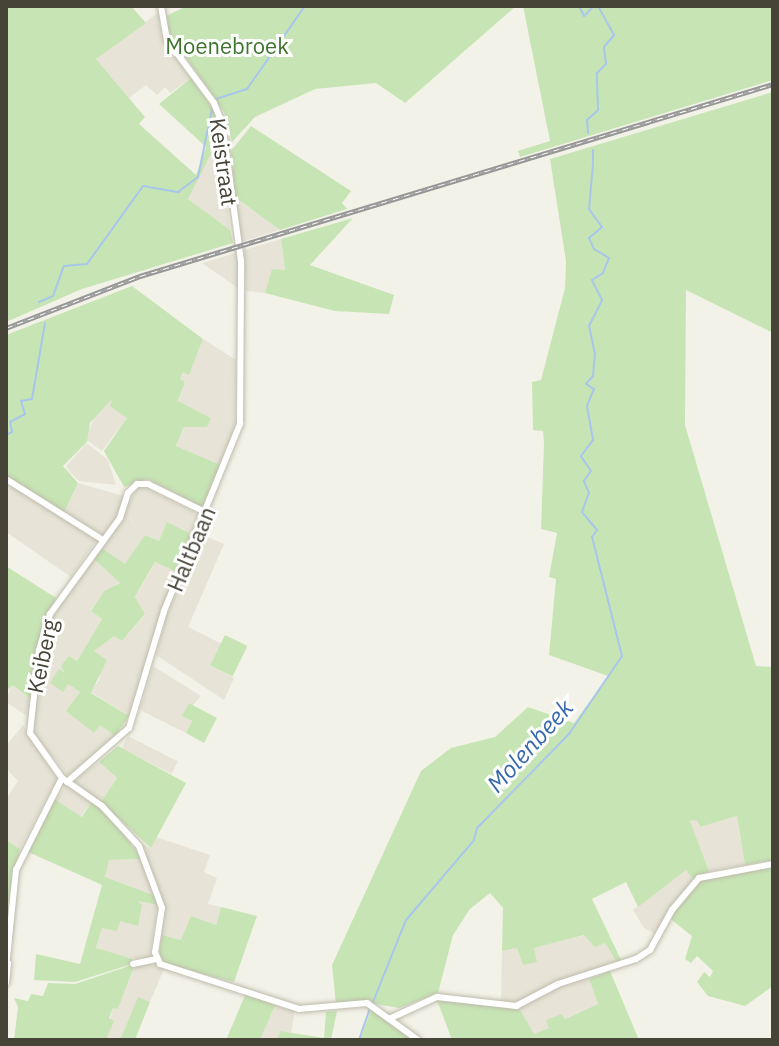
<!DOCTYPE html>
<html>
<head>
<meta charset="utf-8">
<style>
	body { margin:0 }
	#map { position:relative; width:779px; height:1046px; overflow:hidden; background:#f3f2e8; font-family:"IBM Plex Sans",sans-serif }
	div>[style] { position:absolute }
	.residential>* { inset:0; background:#e7e4d7; transform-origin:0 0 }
	.green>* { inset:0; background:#c7e5b4; transform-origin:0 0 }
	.stream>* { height:2px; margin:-1px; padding:0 1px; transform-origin:1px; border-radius:1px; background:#a8c6ec }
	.roads { filter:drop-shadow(0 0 2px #bebbab) drop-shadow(0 0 2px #bebbab) }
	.street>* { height:6px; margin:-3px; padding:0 3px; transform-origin:3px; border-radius:3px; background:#fff }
	.rail>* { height:5px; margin-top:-2.5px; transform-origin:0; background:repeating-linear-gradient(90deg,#fff 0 6px,#979797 0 12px); box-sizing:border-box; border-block:2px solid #979797 }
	span { translate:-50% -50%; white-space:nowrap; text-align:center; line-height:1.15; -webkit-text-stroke:6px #fff; paint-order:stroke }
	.park-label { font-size:22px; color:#3e752e }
	.street-label { font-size:22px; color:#464337 }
	.water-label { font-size:24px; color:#3668ac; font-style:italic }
	.frame { position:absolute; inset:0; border:8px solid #464337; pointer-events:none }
</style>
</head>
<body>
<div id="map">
	<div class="residential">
		<i style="clip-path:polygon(159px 12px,161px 36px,191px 78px,170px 93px,165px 87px,157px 95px,146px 85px,129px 98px,96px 59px)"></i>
		<i style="clip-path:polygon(220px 152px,230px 230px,187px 199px,210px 156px)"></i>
		<i style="clip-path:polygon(235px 197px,280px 230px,241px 242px)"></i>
		<i style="clip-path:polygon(281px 239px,285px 270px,271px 276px,265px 293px,246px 291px,244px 250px)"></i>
		<i style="clip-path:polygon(236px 253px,238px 266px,238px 288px,202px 263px)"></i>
		<i style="clip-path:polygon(203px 339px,236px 360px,235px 428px,223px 466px,176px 446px,184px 427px,203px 425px,211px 418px,178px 402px,185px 382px,180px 380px,183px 371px,189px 374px)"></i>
		<i style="clip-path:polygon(112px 399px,127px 418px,102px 451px,85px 439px,98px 410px)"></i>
		<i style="clip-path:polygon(87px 443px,108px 460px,116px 485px,79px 481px,69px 471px,66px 466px)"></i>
		<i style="clip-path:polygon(78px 483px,124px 496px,119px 516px,104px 535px,63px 515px)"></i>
		<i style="clip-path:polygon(12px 485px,96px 540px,71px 577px,6px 532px,6px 492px)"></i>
		<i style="clip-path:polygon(140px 485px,200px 515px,193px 535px,159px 541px,145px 535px,125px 565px,100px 547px,126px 508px,140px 539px,126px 507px)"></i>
		<i style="clip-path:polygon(202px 535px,224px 544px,188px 627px,222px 644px,211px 666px,234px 678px,224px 700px,156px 655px,166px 617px)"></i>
		<i style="clip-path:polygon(92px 557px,120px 582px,104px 592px,91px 610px,102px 619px,77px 661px,69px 656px,63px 691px,68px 684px,80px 692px,67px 711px,94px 732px,99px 724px,115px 736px,68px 775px,32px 731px,42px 644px,51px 617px)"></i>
		<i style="clip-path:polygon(155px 562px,177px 572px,129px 716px,91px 692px,100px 678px,94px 651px,102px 640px,114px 636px,122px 641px,145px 615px,135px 598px)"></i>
		<i style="clip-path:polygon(153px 666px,201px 696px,183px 716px,192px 721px,186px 733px,140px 710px)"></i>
		<i style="clip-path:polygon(11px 685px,31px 699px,27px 716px,6px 702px)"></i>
		<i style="clip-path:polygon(23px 725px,57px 779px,20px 849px,6px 840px,6px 799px,18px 781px,6px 768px,6px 746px)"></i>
		<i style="left:128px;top:736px;width:56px;height:14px;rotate:27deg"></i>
		<i style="clip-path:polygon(99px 762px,117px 778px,101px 802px,73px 781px)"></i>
		<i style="left:67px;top:784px;width:30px;height:20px;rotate:34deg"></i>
		<i style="clip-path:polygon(737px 816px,745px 865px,709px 871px,690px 822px,697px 819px,700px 827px)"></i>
		<i style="clip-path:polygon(156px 837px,210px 855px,204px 872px,217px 878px,208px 904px,221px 907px,216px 925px,181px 940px,162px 935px,162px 897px,141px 843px,151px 848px)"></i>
		<i style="clip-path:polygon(142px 859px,156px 896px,105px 877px,108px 860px)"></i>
		<i style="clip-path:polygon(686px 869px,693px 879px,657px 934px,644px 928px,633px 910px)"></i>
		<i style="clip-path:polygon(137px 901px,158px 905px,149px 958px,130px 958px,96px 949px,102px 928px,119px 921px)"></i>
		<i style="clip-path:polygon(585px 935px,605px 942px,616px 962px,515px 1003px,501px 1003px,502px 951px,517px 948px,523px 965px,533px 948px)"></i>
		<i style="clip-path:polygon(141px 961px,164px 969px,150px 1002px,138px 998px,120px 1040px,106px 1040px,113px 1007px,118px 1009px,136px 962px)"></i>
		<i style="clip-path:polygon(589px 979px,598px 1004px,564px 1019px,546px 1020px,550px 1028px,534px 1035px,519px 1008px,554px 989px)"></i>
		<i style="clip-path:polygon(275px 1005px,295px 1011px,291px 1034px,281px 1032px,277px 1040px,259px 1040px)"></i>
	</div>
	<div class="green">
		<i style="clip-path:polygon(6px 6px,131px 6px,146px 23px,96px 59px,145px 117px,139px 124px,196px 175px,206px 147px,159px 104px,191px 78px,215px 112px,220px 152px,210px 156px,188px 199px,230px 230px,233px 243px,82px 289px,6px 322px)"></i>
		<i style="clip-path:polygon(187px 6px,516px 6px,405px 103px,376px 83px,315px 89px,255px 117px,232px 142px,224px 112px,167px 30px,164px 17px)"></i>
		<i style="clip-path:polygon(523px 6px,773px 6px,773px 80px,520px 157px,518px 151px,550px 141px)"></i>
		<i style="clip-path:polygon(773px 92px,773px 333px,686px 290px,685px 425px,756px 666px,773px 667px,773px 860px,745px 865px,737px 816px,700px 827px,697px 820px,690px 821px,709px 871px,693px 879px,686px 870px,638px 907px,626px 882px,592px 899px,622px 962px,598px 970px,616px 961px,605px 943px,595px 947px,584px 935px,534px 948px,537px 962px,523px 965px,517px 948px,502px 951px,503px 908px,490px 893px,470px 909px,453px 935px,438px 993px,399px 1008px,359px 1001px,336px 1005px,332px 965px,421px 771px,451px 748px,495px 737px,528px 707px,574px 723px,608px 676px,549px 655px,556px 579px,549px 577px,557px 533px,541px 529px,544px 443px,543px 431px,533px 430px,532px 382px,541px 380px,565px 288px,566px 261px,550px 159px)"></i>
		<i style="clip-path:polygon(251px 126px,351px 191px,342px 203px,347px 209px,280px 230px,235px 197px,231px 151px)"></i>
		<i style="clip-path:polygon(353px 218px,310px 265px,394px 295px,389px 314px,335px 311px,265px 293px,272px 269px,285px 270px,281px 239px)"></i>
		<i style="clip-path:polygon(132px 286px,203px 339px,189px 375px,183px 372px,180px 379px,185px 382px,178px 401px,211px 418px,207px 427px,184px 427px,176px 446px,223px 466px,204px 508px,147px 479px,124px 487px,104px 451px,127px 418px,110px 406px,112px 399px,90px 423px,87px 442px,63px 466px,78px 483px,63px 515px,6px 478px,6px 335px)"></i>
		<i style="clip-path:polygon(167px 522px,193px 535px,177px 572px,155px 562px,149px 572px,135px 597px,145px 614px,122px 641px,114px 636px,94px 651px,107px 660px,91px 693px,129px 716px,115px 736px,100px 725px,94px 733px,66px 711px,80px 692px,68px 684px,63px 692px,50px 683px,59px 669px,65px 673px,61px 666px,69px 656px,77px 661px,102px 619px,91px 611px,104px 591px,120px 583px,92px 557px,100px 547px,125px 564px,145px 535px,159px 541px)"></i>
		<i style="clip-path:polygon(6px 566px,56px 598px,36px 650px,31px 699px,12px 685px,6px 692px)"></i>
		<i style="left:225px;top:635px;width:25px;height:34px;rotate:26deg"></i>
		<i style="clip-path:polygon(189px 703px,217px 718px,204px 743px,186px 733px,192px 721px,182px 716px)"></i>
		<i style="clip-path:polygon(118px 746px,186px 783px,151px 848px,101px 802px,117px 778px,99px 762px)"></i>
		<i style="clip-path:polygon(54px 799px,82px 817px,92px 801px,114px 821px,142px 859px,109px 860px,105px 877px,156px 896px,158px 905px,137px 901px,142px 905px,138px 926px,120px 921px,117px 931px,102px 928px,96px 948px,133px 959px,129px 965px,75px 982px,34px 980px,36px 954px,80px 964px,102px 885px,26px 851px)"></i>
		<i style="clip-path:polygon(6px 840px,20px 849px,6px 915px)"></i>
		<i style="clip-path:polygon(773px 865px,773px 986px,745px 1006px,708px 996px,697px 982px,704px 972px,710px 977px,713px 971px,697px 956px,691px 963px,685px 959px,692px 936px,669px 918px,704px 877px)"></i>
		<i style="clip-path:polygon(221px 907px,257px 916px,234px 982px,165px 964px,159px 954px,162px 935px,181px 940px,191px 916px,216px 925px)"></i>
		<i style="clip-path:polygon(135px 964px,118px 1009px,113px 1008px,109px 1018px,114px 1021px,106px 1040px,14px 1040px,18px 1007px,14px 998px,28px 1001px,31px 994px,43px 996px,48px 983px,75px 984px)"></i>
		<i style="clip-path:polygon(610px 971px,639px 1040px,452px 1040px,437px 1000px,519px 1008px,534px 1034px,549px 1028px,546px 1020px,561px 1014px,565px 1019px,598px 1004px,589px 979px)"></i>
		<i style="clip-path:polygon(246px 993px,275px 1005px,260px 1040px,226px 1040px)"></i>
		<i style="clip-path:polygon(138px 997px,150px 1002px,135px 1040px,120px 1040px)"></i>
		<i style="clip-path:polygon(372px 1007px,415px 1040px,360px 1040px)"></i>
		<i style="clip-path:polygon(337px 1011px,331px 1040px,277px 1040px,280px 1031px,324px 1038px,326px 1012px)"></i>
	</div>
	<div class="stream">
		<i style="left:579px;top:6px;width:11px;rotate:63deg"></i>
		<i style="left:584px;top:16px;width:14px;rotate:-45deg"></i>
		<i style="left:216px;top:99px;width:33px;rotate:-18deg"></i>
		<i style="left:247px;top:89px;width:101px;rotate:-55.1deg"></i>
		<i style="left:588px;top:133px;width:13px;rotate:-94deg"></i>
		<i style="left:587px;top:120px;width:15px;rotate:-42deg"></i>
		<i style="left:598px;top:110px;width:37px;rotate:-92deg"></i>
		<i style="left:597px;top:73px;width:13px;rotate:-45deg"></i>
		<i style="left:606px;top:64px;width:17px;rotate:-97deg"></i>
		<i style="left:604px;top:47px;width:16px;rotate:-50deg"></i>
		<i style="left:614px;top:35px;width:33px;rotate:-119deg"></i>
		<i style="left:593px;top:150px;width:13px;rotate:90deg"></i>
		<i style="left:39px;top:302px;width:15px;rotate:-23deg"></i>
		<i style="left:53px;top:296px;width:32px;rotate:-70deg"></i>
		<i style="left:64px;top:266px;width:23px;rotate:-5deg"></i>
		<i style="left:87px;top:264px;width:96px;rotate:-54.3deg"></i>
		<i style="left:143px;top:186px;width:36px;rotate:10deg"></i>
		<i style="left:178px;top:192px;width:25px;rotate:-37deg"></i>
		<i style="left:198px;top:177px;width:69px;rotate:-78.4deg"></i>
		<i style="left:6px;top:435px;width:7px;rotate:-27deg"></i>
		<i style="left:12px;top:432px;width:10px;rotate:-101deg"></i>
		<i style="left:10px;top:422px;width:17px;rotate:-28deg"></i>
		<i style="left:25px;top:414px;width:14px;rotate:-107deg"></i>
		<i style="left:21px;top:401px;width:11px;rotate:-10deg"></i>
		<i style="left:32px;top:399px;width:77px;rotate:-80.3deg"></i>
		<i style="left:373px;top:1002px;width:88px;rotate:-68.1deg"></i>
		<i style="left:406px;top:920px;width:105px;rotate:-49.6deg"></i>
		<i style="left:474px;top:840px;width:12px;rotate:-76deg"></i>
		<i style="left:477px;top:828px;width:132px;rotate:-45.6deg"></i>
		<i style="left:569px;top:734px;width:94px;rotate:-55.8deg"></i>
		<i style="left:622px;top:656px;width:123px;rotate:-104.1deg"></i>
		<i style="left:592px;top:537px;width:9px;rotate:-54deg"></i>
		<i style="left:597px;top:530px;width:23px;rotate:-130deg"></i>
		<i style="left:582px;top:512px;width:20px;rotate:-70deg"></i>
		<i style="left:589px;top:493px;width:13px;rotate:-113deg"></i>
		<i style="left:584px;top:481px;width:12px;rotate:-55deg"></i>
		<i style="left:591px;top:471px;width:18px;rotate:-124deg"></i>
		<i style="left:581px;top:456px;width:20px;rotate:-53deg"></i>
		<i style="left:593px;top:440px;width:35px;rotate:-100deg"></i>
		<i style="left:587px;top:406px;width:18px;rotate:-68deg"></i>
		<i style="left:594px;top:389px;width:9px;rotate:-148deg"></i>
		<i style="left:586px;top:384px;width:11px;rotate:-49deg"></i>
		<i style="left:593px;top:376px;width:22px;rotate:-85deg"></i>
		<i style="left:595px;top:354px;width:29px;rotate:-102deg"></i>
		<i style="left:589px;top:326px;width:29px;rotate:-63deg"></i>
		<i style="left:602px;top:300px;width:22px;rotate:-117deg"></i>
		<i style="left:592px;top:280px;width:13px;rotate:-32deg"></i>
		<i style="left:603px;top:273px;width:16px;rotate:-68deg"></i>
		<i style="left:609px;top:258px;width:17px;rotate:-149deg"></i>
		<i style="left:594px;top:249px;width:12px;rotate:-114deg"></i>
		<i style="left:589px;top:238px;width:17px;rotate:-40deg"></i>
		<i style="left:602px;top:227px;width:22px;rotate:-126deg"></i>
		<i style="left:589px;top:209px;width:45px;rotate:-84.9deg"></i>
		<i style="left:359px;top:1040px;width:34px;rotate:-71deg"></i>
	</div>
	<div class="roads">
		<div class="street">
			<i style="left:6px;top:479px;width:115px;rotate:32.2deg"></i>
			<i style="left:207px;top:513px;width:66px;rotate:-153.8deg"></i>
			<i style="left:148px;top:484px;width:11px;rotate:180deg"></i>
			<i style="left:137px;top:484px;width:13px;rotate:135deg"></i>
			<i style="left:128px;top:493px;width:26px;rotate:108deg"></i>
			<i style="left:120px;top:518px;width:119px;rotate:126.1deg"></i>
			<i style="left:50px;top:614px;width:38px;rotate:107deg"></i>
			<i style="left:39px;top:650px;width:83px;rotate:96.2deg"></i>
			<i style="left:30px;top:733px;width:55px;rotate:54.6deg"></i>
			<i style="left:62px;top:778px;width:49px;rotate:35deg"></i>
			<i style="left:102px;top:806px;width:54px;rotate:47.2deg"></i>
			<i style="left:139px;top:846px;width:66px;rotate:69.6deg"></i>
			<i style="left:162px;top:908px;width:45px;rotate:99deg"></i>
			<i style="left:155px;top:952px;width:13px;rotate:67deg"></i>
			<i style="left:160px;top:964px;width:146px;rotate:17.9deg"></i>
			<i style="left:299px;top:1009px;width:68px;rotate:-5deg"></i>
			<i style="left:367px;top:1003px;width:63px;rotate:36deg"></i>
			<i style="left:67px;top:782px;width:82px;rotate:-41.1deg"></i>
			<i style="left:129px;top:728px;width:122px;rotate:-73.3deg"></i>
			<i style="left:164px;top:611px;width:202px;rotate:-67.9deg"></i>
			<i style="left:240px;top:424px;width:163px;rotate:-89.6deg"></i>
			<i style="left:241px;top:261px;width:139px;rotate:-97.8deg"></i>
			<i style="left:222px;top:123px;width:22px;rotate:-112deg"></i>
			<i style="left:214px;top:103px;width:79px;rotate:-126.7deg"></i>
			<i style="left:167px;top:40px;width:35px;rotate:-100deg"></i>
			<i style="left:133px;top:964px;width:24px;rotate:-12deg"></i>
			<i style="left:6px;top:967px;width:98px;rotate:-84.1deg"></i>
			<i style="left:16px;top:870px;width:103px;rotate:-63.4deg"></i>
			<i style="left:6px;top:983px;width:20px;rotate:-84deg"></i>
			<i style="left:391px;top:1018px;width:51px;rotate:-24.5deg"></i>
			<i style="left:437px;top:997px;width:80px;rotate:6.5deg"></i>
			<i style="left:516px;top:1006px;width:47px;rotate:-27.6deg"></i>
			<i style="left:558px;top:984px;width:82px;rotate:-17.8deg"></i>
			<i style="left:636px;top:959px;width:17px;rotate:-33deg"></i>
			<i style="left:650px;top:950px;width:46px;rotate:-61.2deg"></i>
			<i style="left:672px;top:910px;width:42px;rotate:-49.8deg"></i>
			<i style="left:699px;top:878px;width:75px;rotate:-10.7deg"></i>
		</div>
	</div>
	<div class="rail">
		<i style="left:6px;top:328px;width:144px;rotate:-21.2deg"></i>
		<i style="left:140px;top:276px;width:661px;rotate:-16.87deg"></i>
	</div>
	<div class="park-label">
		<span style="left:227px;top:46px">Moenebroek</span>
	</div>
	<div class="street-label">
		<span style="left:224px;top:162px;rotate:82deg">Keistraat</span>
		<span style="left:191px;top:549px;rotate:-67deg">Haltbaan</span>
		<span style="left:42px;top:656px;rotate:-78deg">Keiberg</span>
	</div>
	<div class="water-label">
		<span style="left:530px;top:746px;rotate:-48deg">Molenbeek</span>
	</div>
	<div class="frame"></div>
</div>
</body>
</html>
